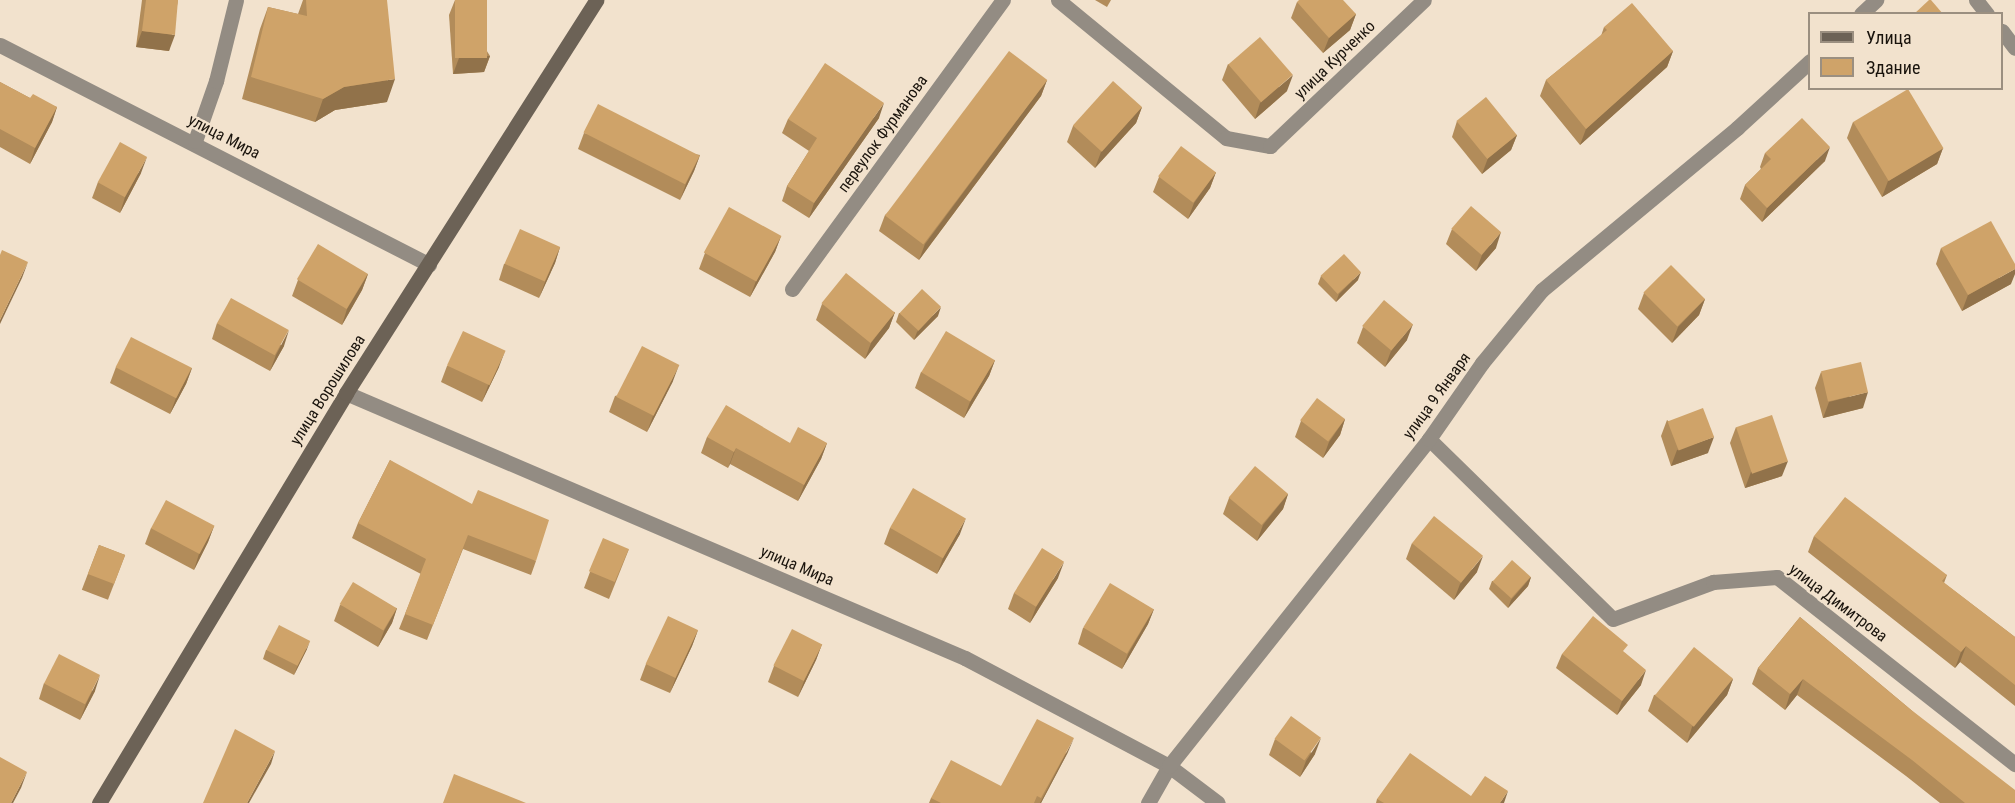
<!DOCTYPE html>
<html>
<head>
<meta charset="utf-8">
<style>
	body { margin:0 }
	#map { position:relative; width:2015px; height:803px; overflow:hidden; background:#f2e2cd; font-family:"Roboto Condensed",sans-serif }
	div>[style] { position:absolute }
	.minor>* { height:15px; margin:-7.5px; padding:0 7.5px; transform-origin:7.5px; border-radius:7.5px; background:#938c83 }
	.secondary>* { height:15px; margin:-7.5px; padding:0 7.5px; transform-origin:7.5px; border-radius:7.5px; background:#6c6256 }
	.wall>* { inset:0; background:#b28c5a; transform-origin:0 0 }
	.shaded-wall>* { inset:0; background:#91724a }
	.building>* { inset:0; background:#cfa369; transform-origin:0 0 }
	span { translate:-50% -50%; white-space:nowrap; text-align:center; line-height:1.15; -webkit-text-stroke:4.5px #f2e2cd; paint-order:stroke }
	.street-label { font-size:16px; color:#19130c }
	.legend { position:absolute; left:1808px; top:12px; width:195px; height:78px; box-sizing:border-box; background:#f2e2cd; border:2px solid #9b8f80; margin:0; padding:8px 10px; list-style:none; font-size:18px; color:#19130c }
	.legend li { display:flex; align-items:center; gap:12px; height:30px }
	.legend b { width:30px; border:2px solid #9b8f80 }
</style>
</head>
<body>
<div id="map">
	<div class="minor">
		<i style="left:1058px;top:0;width:217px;rotate:39.4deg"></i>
		<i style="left:1226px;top:138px;width:45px;rotate:10.3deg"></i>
		<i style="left:1270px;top:146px;width:212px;rotate:-43.5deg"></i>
		<i style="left:1976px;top:0;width:18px;rotate:52deg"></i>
		<i style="left:1861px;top:14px;width:21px;rotate:-43deg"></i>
		<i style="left:2002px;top:31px;width:21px;rotate:53deg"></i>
		<i style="left:0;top:45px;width:482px;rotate:27.1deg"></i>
		<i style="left:195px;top:141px;width:64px;rotate:-70.7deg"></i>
		<i style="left:216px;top:81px;width:83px;rotate:-76.1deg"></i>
		<i style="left:792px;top:289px;width:358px;rotate:-53.9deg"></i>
		<i style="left:346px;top:393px;width:673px;rotate:23.18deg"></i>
		<i style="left:965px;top:658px;width:231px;rotate:27.9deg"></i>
		<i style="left:1169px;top:766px;width:61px;rotate:37.1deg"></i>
		<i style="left:1429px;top:439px;width:257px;rotate:44.4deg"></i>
		<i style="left:1613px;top:619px;width:107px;rotate:-20.3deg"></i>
		<i style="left:1713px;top:582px;width:64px;rotate:-4.5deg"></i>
		<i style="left:1777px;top:577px;width:303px;rotate:38.2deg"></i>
		<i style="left:1148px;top:803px;width:43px;rotate:-60.4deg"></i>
		<i style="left:1169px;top:766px;width:418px;rotate:-51.5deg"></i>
		<i style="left:1429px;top:439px;width:93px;rotate:-55.1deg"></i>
		<i style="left:1482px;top:363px;width:94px;rotate:-50.6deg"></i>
		<i style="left:1542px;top:290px;width:254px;rotate:-39.7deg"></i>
		<i style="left:1737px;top:128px;width:99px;rotate:-42.5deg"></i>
	</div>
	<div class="secondary">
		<i style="left:99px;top:803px;width:479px;rotate:-58.9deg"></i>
		<i style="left:346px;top:393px;width:466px;rotate:-57.5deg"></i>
	</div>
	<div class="wall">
		<i style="clip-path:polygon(142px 0,178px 0,169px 51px,136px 47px)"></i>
		<i style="clip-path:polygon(303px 0,387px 0,387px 102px,335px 110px,315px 122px,242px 99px,260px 29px,268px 7px,298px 14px)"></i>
		<i style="clip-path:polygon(455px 0,490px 56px,484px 72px,453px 74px,449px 15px)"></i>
		<i style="clip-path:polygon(1095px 0,1111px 0,1107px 7px)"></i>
		<i style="clip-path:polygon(1297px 2px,1356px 14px,1350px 30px,1323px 53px,1291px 18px)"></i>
		<i style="clip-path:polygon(1604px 27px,1673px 51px,1667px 67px,1580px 145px,1540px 96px,1546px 80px,1601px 36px)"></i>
		<i style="clip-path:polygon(1228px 64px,1287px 91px,1255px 119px,1222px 80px)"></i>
		<i style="clip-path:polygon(1047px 80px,1041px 96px,919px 260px,879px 231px,885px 215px)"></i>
		<i style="clip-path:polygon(0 82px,30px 98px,57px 107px,52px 122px,30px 164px,0 147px)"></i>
		<i style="clip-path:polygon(1142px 107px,1136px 123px,1095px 168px,1067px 142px,1073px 126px)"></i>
		<i style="clip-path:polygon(879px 118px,809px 218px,782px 201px,787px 186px,809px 151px,782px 133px,788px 119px)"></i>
		<i style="clip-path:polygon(1457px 121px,1517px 135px,1511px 150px,1482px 174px,1452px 137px)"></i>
		<i style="clip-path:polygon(1853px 122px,1943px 148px,1937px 164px,1882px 197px,1847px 138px)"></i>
		<i style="clip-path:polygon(584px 133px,700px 155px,694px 171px,680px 200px,578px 149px)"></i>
		<i style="clip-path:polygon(1765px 153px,1825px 161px,1762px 222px,1740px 199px,1745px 185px,1761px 169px,1760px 167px)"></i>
		<i style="clip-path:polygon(1216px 172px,1210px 188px,1188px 219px,1153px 192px,1159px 177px)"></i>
		<i style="clip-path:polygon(141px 173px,120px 213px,92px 198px,98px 182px)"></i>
		<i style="clip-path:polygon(1452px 229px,1496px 248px,1476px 271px,1446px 244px)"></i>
		<i style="clip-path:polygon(781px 236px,775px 252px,750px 297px,699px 269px,705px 253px)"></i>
		<i style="clip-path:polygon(560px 247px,555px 263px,539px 298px,499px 280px,504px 264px)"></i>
		<i style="clip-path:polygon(1941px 248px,2011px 284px,1962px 311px,1936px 264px)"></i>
		<i style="clip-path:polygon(368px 274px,362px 290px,342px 325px,292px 296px,298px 280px)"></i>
		<i style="clip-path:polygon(1321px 276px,1358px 280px,1336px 302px,1318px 284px)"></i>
		<i style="clip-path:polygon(1644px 293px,1705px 299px,1699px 315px,1672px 343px,1638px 309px)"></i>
		<i style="clip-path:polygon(822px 304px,895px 312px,889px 328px,865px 359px,816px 320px)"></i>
		<i style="clip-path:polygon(899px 313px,938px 316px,914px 340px,896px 322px)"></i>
		<i style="clip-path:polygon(217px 323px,284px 346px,270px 371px,212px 339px)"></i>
		<i style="clip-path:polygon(1363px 327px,1407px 340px,1385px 367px,1357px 343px)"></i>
		<i style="clip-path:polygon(995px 360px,989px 376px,964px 418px,915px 388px,921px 372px)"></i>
		<i style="clip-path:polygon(447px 366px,499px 367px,482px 402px,441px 382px)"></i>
		<i style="clip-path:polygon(116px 367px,192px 368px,186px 384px,170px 414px,110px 383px)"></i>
		<i style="clip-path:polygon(1821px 372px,1863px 408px,1823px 418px,1815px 388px)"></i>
		<i style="clip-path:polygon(673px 381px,647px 432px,609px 412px,615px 396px)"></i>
		<i style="clip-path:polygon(1345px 419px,1340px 435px,1323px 458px,1295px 437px,1301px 421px)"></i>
		<i style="clip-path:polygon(1667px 420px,1708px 453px,1671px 466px,1661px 436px)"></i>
		<i style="clip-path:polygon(1736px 427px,1782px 476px,1745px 488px,1730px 443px)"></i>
		<i style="clip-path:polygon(707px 437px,790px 443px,827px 443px,821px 459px,798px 501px,730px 464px,728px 468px,701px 453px)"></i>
		<i style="clip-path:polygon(390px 460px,536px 561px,531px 575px,463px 549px,427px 640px,399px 629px,421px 574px,352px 538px,358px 523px)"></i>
		<i style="clip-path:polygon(1288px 494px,1283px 509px,1257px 541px,1223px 514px,1229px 498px)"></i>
		<i style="clip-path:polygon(214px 526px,208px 542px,194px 570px,145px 544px,151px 528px)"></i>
		<i style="clip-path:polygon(890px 528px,960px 534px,937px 574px,884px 544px)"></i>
		<i style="clip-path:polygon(1814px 536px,1947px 575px,1944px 583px,2015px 637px,2015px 706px,1960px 662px,1955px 668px,1808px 552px)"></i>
		<i style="clip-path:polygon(1412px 543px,1477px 572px,1454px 600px,1406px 559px)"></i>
		<i style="left:99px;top:545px;width:28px;height:48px;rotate:21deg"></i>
		<i style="clip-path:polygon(629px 549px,609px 599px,584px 588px,590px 572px)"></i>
		<i style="clip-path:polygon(1531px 577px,1528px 586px,1508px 608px,1489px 589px,1492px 581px)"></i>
		<i style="clip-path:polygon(1058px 578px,1030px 623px,1008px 609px,1014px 593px)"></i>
		<i style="clip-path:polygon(340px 605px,397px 608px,392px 623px,378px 647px,334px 621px)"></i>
		<i style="clip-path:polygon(1154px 609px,1148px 624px,1122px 669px,1078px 644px,1083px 628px)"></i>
		<i style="clip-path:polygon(1800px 617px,1910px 709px,2015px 803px,1940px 803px,1906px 776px,1797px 695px,1785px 710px,1752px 684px,1758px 668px)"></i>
		<i style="clip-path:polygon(698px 630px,692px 646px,670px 693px,640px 680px,646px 664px)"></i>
		<i style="clip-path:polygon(822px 644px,816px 660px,798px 697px,768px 682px,774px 666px)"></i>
		<i style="clip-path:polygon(307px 649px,294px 675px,263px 659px,266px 650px)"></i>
		<i style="clip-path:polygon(1625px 653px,1641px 685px,1617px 715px,1556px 668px,1562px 654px)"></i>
		<i style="clip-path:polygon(1733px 679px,1727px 695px,1687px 743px,1648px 711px,1654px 695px)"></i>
		<i style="clip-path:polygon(44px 683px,95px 691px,80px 720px,39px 699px)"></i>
		<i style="clip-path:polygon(1275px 739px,1315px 754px,1300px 777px,1269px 755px)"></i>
		<i style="clip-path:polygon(1068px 752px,1041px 803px,929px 803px,931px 798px,1001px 786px)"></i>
		<i style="clip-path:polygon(1471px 796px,1504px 803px,1376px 803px,1377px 799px)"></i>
	</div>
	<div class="shaded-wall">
		<i style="clip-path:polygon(1356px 14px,1350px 30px,1323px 53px,1329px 38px)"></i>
		<i style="clip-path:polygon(142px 31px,175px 35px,169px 51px,136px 47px)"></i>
		<i style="clip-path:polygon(1673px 51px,1667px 67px,1580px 145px,1586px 129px)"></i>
		<i style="clip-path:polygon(490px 56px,484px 72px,453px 74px,459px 58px)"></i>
		<i style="clip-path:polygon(1293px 75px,1287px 91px,1255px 119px,1260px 103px)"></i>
		<i style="clip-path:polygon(395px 79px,387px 102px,335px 110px,315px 122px,323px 99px,344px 87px)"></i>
		<i style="clip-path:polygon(1047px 80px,1041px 96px,919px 260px,925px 244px)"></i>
		<i style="clip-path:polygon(884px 103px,879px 118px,809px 218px,814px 203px)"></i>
		<i style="clip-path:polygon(57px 107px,52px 122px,30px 164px,35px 148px)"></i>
		<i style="clip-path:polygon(1142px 107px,1136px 123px,1095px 168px,1101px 152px)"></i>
		<i style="clip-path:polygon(1517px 135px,1511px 150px,1482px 174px,1488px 158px)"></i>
		<i style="clip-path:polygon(1830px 147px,1825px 161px,1762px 222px,1767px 208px)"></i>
		<i style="clip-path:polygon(1943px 148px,1937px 164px,1882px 197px,1888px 181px)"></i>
		<i style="clip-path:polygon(700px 155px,694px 171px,680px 200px,686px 184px)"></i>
		<i style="clip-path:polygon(147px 157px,141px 173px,120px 213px,125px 197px)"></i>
		<i style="clip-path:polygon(1216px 172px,1210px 188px,1188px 219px,1194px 203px)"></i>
		<i style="clip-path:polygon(1501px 232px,1496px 248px,1476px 271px,1482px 255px)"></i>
		<i style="clip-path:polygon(781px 236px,775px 252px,750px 297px,756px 281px)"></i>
		<i style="clip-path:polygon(560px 247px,555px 263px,539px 298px,545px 282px)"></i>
		<i style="clip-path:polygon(28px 262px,22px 278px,0 324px,0 320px)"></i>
		<i style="clip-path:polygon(2015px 269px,2015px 274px,2011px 284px,1962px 311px,1968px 295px)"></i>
		<i style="clip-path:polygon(1361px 272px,1358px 280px,1336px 302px,1339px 294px)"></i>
		<i style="clip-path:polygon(368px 274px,362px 290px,342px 325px,347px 309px)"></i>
		<i style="clip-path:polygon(1705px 299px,1699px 315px,1672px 343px,1678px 327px)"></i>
		<i style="clip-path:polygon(941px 307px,938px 316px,914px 340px,917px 332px)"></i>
		<i style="clip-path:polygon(895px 312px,889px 328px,865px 359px,871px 343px)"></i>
		<i style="clip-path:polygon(1413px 324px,1407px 340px,1385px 367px,1391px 351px)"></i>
		<i style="clip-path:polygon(289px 330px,284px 346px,270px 371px,276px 355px)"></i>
		<i style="clip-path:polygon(505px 351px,499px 367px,482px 402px,488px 386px)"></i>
		<i style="clip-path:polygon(995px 360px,989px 376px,964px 418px,970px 402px)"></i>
		<i style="clip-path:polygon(679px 365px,673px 381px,647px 432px,653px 416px)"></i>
		<i style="clip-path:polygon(192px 368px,186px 384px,170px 414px,176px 398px)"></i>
		<i style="clip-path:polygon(1868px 392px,1863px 408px,1823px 418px,1829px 402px)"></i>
		<i style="clip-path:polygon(1345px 419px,1340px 435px,1323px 458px,1329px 442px)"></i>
		<i style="clip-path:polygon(1714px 437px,1708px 453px,1671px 466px,1677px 450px)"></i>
		<i style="clip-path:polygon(827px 443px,821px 459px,798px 501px,804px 485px)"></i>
		<i style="clip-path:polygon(736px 448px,730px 464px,728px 468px,734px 452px)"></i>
		<i style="clip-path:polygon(1788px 461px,1782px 476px,1745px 488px,1751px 472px)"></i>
		<i style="clip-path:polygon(1288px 494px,1283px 509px,1257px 541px,1263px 525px)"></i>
		<i style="clip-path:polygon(966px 518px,960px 534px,937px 574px,943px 558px)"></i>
		<i style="clip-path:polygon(214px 526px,208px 542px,194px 570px,199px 554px)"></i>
		<i style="clip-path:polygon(1483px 556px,1477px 572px,1454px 600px,1460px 584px)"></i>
		<i style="clip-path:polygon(1064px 562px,1058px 578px,1030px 623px,1036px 607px)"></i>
		<i style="clip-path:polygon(1531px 577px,1528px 586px,1508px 608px,1511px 600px)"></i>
		<i style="clip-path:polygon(397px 608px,392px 623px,378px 647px,384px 631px)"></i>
		<i style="clip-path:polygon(1154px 609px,1148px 624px,1122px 669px,1128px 654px)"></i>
		<i style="clip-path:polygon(698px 630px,692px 646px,670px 693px,676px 677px)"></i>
		<i style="clip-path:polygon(310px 641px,307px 649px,294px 675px,297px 667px)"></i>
		<i style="clip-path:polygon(822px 644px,816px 660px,798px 697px,804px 681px)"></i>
		<i style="clip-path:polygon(1966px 646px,1960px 662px,1955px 668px,1961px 652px)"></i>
		<i style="clip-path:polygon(1646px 670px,1641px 685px,1617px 715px,1622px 701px)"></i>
		<i style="clip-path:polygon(100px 675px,95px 691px,80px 720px,86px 704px)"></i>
		<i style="clip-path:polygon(1733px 679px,1727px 695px,1687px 743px,1692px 727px)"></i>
		<i style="clip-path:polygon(1803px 679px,1797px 695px,1785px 710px,1790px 694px)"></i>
		<i style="clip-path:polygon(1074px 738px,1068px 752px,1041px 803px,1040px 803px)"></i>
		<i style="clip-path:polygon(1321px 738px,1315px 754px,1300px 777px,1306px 761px)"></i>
		<i style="clip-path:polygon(275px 751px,271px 764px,249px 803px,247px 803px)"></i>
		<i style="clip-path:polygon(27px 772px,21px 788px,13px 803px,11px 803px)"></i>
		<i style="clip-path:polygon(1508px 791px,1504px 803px,1500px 803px)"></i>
	</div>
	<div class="building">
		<i style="clip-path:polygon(146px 0,178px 0,175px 35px,142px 31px)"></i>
		<i style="clip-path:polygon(306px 0,387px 0,395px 79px,344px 87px,323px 99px,251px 77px,268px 7px,307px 16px)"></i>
		<i style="left:455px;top:0;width:32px;height:58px"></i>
		<i style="clip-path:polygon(1299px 0,1343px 0,1356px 14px,1329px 38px,1297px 2px)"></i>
		<i style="clip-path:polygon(1929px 0,1931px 0,1943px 14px,1914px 14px)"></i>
		<i style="clip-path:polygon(1632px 3px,1673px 51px,1586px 129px,1546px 80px,1607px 30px,1604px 27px)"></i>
		<i style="left:1260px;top:37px;width:50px;height:42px;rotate:49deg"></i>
		<i style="left:1009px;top:51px;width:48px;height:206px;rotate:37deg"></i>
		<i style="clip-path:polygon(825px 63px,884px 103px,814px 203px,787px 186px,817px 138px,788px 119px)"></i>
		<i style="left:1113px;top:81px;width:39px;height:60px;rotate:42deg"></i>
		<i style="clip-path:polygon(0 82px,30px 98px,33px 94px,57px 107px,35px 148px,0 129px)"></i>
		<i style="left:1908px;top:89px;width:69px;height:64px;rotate:59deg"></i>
		<i style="left:1486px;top:97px;width:49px;height:38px;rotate:51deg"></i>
		<i style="left:598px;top:104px;width:114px;height:32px;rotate:27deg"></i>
		<i style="clip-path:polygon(1802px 118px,1830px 147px,1767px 208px,1745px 185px,1771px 159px,1765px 153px)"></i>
		<i style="left:120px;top:142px;width:31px;height:46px;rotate:29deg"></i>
		<i style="left:1181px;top:146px;width:44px;height:38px;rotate:37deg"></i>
		<i style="left:1471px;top:206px;width:40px;height:30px;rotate:41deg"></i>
		<i style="left:729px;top:207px;width:60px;height:52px;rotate:29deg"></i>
		<i style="clip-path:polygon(1991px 221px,2015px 264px,2015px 269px,1968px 295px,1941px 248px)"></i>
		<i style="left:520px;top:229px;width:44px;height:38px;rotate:24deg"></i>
		<i style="left:318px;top:244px;width:58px;height:41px;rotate:31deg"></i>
		<i style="clip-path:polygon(2px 250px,28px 262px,0 320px,0 255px)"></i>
		<i style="left:1344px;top:254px;width:25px;height:32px;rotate:47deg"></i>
		<i style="left:1671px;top:265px;width:48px;height:39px;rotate:45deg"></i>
		<i style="left:846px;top:273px;width:63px;height:39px;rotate:39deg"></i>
		<i style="left:922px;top:289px;width:26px;height:33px;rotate:43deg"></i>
		<i style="left:231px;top:298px;width:66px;height:29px;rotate:29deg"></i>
		<i style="left:1384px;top:300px;width:38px;height:34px;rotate:40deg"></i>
		<i style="left:463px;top:331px;width:47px;height:38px;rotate:25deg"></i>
		<i style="left:946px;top:331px;width:57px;height:48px;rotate:31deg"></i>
		<i style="left:131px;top:337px;width:68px;height:34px;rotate:27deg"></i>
		<i style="left:642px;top:346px;width:42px;height:57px;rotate:27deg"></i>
		<i style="left:1861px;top:362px;width:31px;height:41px;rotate:77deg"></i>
		<i style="left:1317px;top:398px;width:35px;height:28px;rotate:37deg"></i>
		<i style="clip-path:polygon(726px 405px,790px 443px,798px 427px,827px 443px,804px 485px,736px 448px,734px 452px,707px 437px)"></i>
		<i style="left:1703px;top:408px;width:31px;height:38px;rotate:69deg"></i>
		<i style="left:1772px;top:415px;width:49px;height:38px;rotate:71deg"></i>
		<i style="clip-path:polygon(390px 460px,472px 504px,478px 490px,549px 520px,536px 561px,468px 535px,433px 625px,405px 614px,426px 559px,358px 523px)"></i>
		<i style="left:1255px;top:466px;width:43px;height:41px;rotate:40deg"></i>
		<i style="left:913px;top:488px;width:61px;height:46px;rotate:30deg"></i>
		<i style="clip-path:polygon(1845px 497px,1947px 575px,1942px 581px,2015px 637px,2015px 685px,1966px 646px,1961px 652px,1814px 536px)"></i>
		<i style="left:166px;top:500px;width:55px;height:32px;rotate:28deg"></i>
		<i style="left:1434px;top:516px;width:63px;height:35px;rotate:39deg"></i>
		<i style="left:603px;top:538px;width:28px;height:36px;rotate:23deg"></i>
		<i style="left:99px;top:545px;width:28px;height:31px;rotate:21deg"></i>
		<i style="left:1042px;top:548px;width:26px;height:53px;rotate:32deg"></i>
		<i style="left:1512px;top:560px;width:25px;height:29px;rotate:42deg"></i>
		<i style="left:353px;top:582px;width:51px;height:26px;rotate:31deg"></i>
		<i style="left:1110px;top:583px;width:51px;height:52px;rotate:31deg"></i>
		<i style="left:668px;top:616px;width:33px;height:53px;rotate:25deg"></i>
		<i style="clip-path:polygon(1593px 616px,1628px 645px,1623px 651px,1646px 670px,1622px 701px,1562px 654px)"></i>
		<i style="clip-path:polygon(1800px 617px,1910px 709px,2015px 790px,2015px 803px,1965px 803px,1912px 760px,1803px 679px,1790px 694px,1758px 668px)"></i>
		<i style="left:279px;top:625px;width:35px;height:28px;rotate:27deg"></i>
		<i style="left:792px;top:629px;width:34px;height:41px;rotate:27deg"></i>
		<i style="left:1694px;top:647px;width:50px;height:62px;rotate:39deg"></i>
		<i style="left:59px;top:654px;width:46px;height:33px;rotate:27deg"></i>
		<i style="left:1291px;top:716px;width:37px;height:28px;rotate:36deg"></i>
		<i style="clip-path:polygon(1037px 719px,1074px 738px,1041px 798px,1037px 796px,1034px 803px,941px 803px,931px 798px,951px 760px,1001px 786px)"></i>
		<i style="clip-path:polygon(235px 729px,275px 751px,247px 803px,203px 803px)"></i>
		<i style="clip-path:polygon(1410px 753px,1471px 796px,1485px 776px,1508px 791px,1500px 803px,1384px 803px,1377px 799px)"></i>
		<i style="clip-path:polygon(0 757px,27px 772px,11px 803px,0 803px)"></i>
		<i style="clip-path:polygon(454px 774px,526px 803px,443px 803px)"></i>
	</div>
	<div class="street-label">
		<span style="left:1335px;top:60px;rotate:-44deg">улица Курченко</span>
		<span style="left:883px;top:134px;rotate:-54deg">переулок Фурманова</span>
		<span style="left:224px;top:137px;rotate:27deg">улица Мира</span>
		<span style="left:328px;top:390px;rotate:-58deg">улица Ворошилова</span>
		<span style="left:1437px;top:396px;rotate:-54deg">улица 9 Января</span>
		<span style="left:797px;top:566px;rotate:23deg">улица Мира</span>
		<span style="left:1838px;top:603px;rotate:37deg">улица Димитрова</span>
	</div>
	<ul class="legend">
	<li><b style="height:8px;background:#6c6256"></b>Улица</li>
	<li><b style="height:16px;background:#cfa369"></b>Здание</li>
	</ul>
</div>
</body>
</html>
